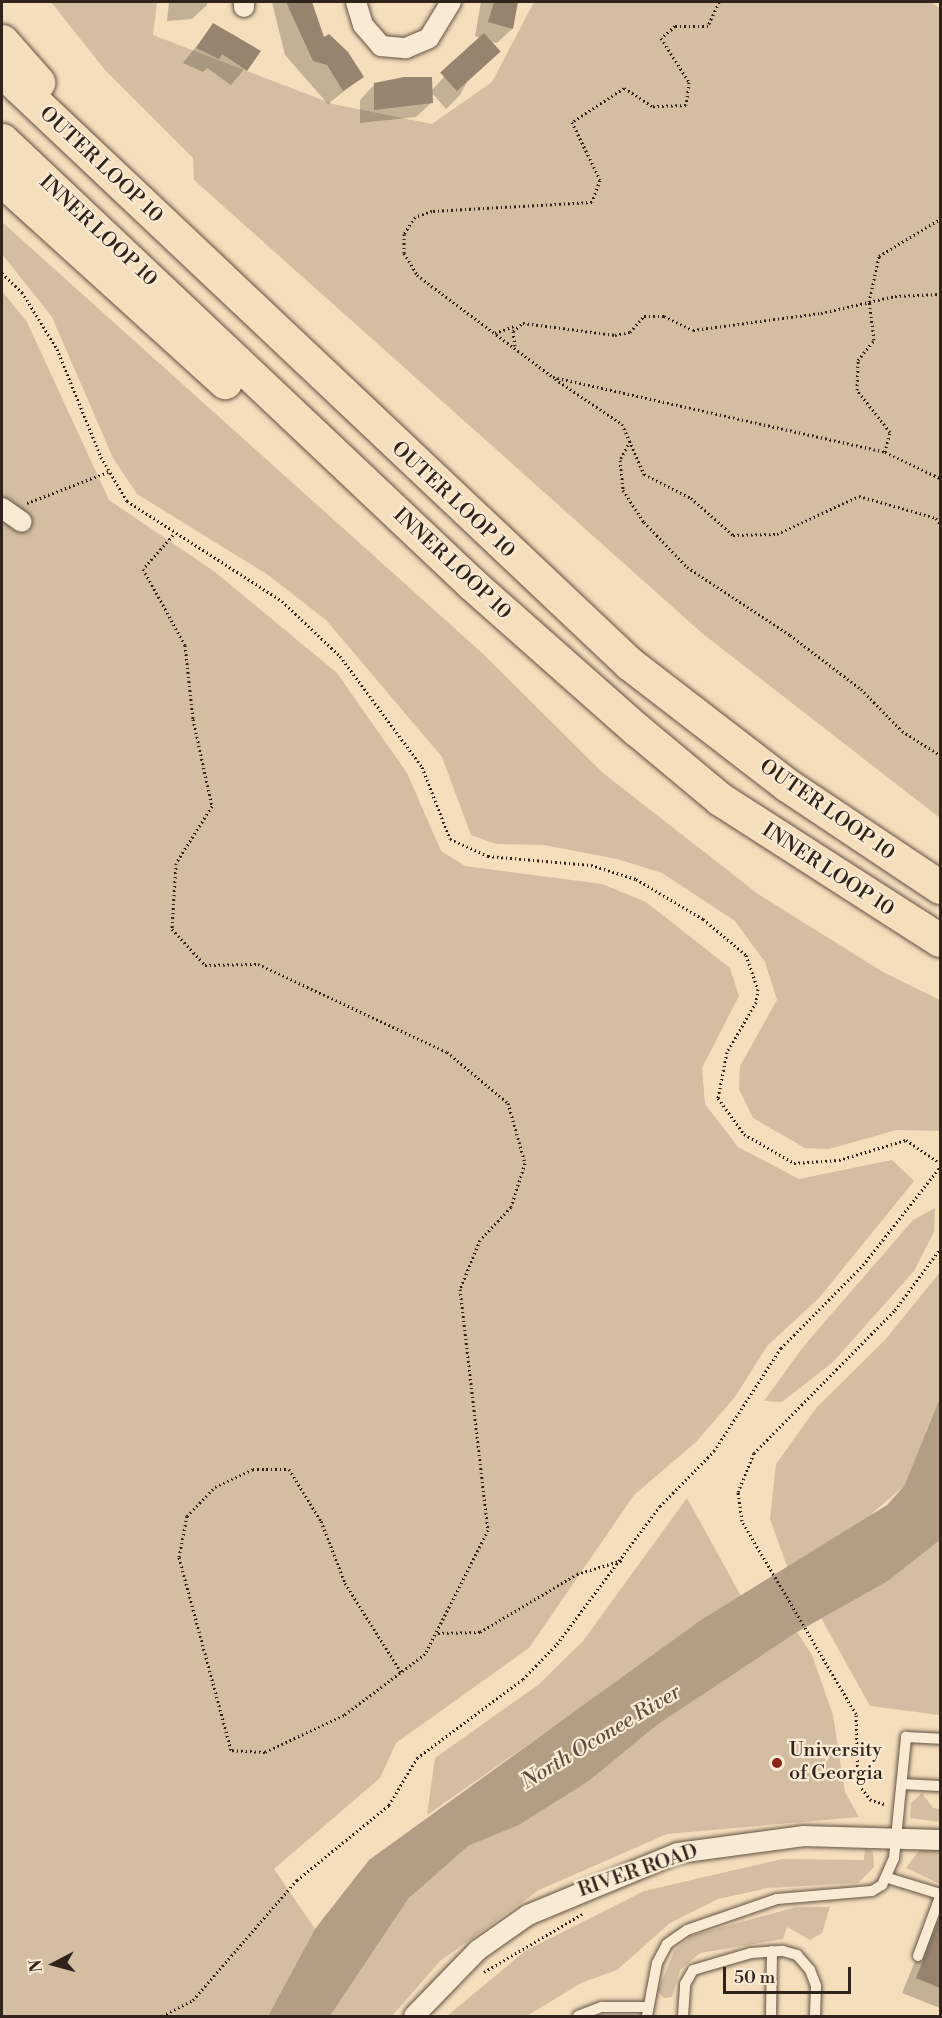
<!DOCTYPE html>
<html>
<head>
<meta charset="utf-8">
<style>
	body { margin:0 }
	#map { position:relative; width:942px; height:2018px; overflow:hidden; background:#f4debc; font-family:"Libre Bodoni",serif }
	div>[style] { position:absolute }
	.green>* { inset:0; background:#d3bea1 }
	.water>* { inset:0; background:#b19e85 }
	.shadow>* { inset:0; background:#0003 }
	.building>* { inset:0; background:#96846f; transform-origin:0 0 }
	.path>* { height:3px; margin-top:-1.5px; transform-origin:0; background:repeating-linear-gradient(90deg,#30231b 0 1.5px,transparent 0 4.5px) }
	.roads { filter:drop-shadow(0 0 2px #615243) drop-shadow(0 0 2px #615243) }
	.lane>* { height:10px; margin:-5px; padding:0 5px; transform-origin:5px; border-radius:5px; background:#f8ead3 }
	.street>* { height:20px; margin:-10px; padding:0 10px; transform-origin:10px; border-radius:10px; background:#f8ead3 }
	.highway>* { height:33px; margin:-16.5px; padding:0 16.5px; transform-origin:16.5px; border-radius:16.5px; background:#f4debc }
	.dots>* { width:16px; height:16px; translate:-50% -50%; box-sizing:border-box; border:3px solid #f8ead3; border-radius:50% }
	span { translate:-50% -50%; white-space:nowrap; text-align:center; line-height:1.15; -webkit-text-stroke:4.5px #f8ead3; paint-order:stroke }
	.street-label { font-size:20px; color:#30231b }
	.poi-label { font-size:20px; color:#30231b }
	.left { translate:0 -50%; text-align:left }
	.water-label { font-size:21px; color:#5d4e40; font-style:italic }
	.frame { position:absolute; inset:0; border:3px solid #30231b; pointer-events:none }
	.north { position:absolute; left:24px; top:1934px; width:60px; height:60px; -webkit-text-stroke:4px #f8ead3; paint-order:stroke; rotate:264deg; font-size:16px; font-weight:700; line-height:24px; text-align:center; color:#30231b }
	.north::after { content:''; display:block; margin:auto; width:21px; height:27px; background:#30231b; clip-path:polygon(50% 0,100% 100%,50% 72%,0 100%) }
	.scale { position:absolute; left:723px; top:1967px; width:128px; height:27px; box-sizing:border-box; border:3px solid #30231b; border-top:0; padding-left:8px; font-size:18px; line-height:21px; white-space:nowrap; color:#30231b; -webkit-text-stroke:4px #f8ead3; paint-order:stroke }
</style>
</head>
<body>
<div id="map">
	<div class="green">
		<i style="clip-path:polygon(51px 2px,157px 2px,153px 35px,333px 104px,432px 124px,492px 82px,534px 2px,931px 2px,940px 9px,940px 818px,703px 634px,194px 180px,193px 158px,105px 70px)"></i>
		<i style="clip-path:polygon(2px 222px,481px 652px,603px 773px,758px 894px,883px 972px,940px 1000px,940px 1131px,896px 1130px,829px 1149px,805px 1148px,753px 1118px,739px 1089px,740px 1066px,777px 1000px,765px 962px,735px 921px,662px 873px,617px 859px,544px 845px,496px 844px,471px 835px,442px 757px,326px 620px,268px 575px,137px 494px,113px 458px,52px 317px,2px 254px)"></i>
		<i style="clip-path:polygon(2px 291px,27px 322px,109px 500px,215px 572px,337px 673px,407px 773px,441px 851px,465px 866px,602px 884px,646px 902px,730px 968px,739px 996px,702px 1068px,705px 1104px,738px 1147px,799px 1179px,892px 1160px,914px 1181px,819px 1298px,767px 1346px,735px 1397px,696px 1442px,634px 1495px,529px 1648px,396px 1743px,380px 1778px,274px 1869px,315px 1929px,268px 2016px,2px 2016px)"></i>
		<i style="clip-path:polygon(935px 1208px,934px 1232px,914px 1271px,833px 1362px,782px 1402px,764px 1401px,803px 1347px,913px 1220px)"></i>
		<i style="clip-path:polygon(940px 1272px,940px 1398px,904px 1486px,848px 1534px,788px 1569px,770px 1519px,776px 1464px,817px 1407px,885px 1340px)"></i>
		<i style="clip-path:polygon(687px 1498px,741px 1596px,427px 1815px,435px 1758px,538px 1685px,583px 1641px)"></i>
		<i style="clip-path:polygon(940px 1540px,940px 1715px,870px 1706px,821px 1618px,888px 1581px)"></i>
		<i style="clip-path:polygon(797px 1632px,812px 1655px,833px 1715px,845px 1792px,859px 1817px,667px 1834px,539px 1890px,440px 1961px,392px 2016px,330px 2016px,409px 1898px,437px 1870px,468px 1846px,519px 1825px,589px 1781px,657px 1725px)"></i>
		<i style="clip-path:polygon(922px 1793px,933px 1808px,940px 1809px,940px 1822px,910px 1818px,911px 1803px)"></i>
		<i style="clip-path:polygon(865px 1847px,873px 1852px,874px 1867px,858px 1883px,768px 1888px,718px 1899px,670px 1923px,617px 1970px,581px 1983px,527px 2016px,447px 2016px,525px 1951px,644px 1891px,782px 1859px,864px 1860px)"></i>
		<i style="clip-path:polygon(921px 1848px,940px 1850px,940px 1884px,906px 1868px)"></i>
		<i style="clip-path:polygon(796px 1907px,830px 1907px,822px 1933px,810px 1940px,787px 1927px,783px 1939px,700px 1953px,680px 1970px,672px 1997px,664px 1998px,658px 1991px,674px 1951px,691px 1936px)"></i>
	</div>
	<div class="water">
		<i style="clip-path:polygon(940px 1398px,940px 1540px,888px 1581px,797px 1632px,657px 1725px,589px 1781px,519px 1825px,468px 1846px,409px 1898px,330px 2016px,268px 2016px,315px 1929px,369px 1860px,701px 1620px,887px 1505px,904px 1486px)"></i>
	</div>
	<div class="shadow">
		<i style="clip-path:polygon(169px 2px,207px 2px,207px 5px,192px 19px,167px 21px)"></i>
		<i style="clip-path:polygon(272px 2px,311px 2px,324px 39px,362px 77px,328px 104px,285px 55px)"></i>
		<i style="clip-path:polygon(481px 2px,517px 2px,512px 29px,497px 43px,489px 41px,460px 95px,446px 109px,431px 92px,431px 103px,416px 117px,360px 123px,360px 100px,374px 85px,431px 91px,480px 38px,475px 36px)"></i>
		<i style="clip-path:polygon(213px 25px,259px 51px,231px 85px,207px 68px,203px 72px,183px 63px)"></i>
		<i style="clip-path:polygon(940px 1918px,940px 2008px,902px 1993px,927px 1932px)"></i>
	</div>
	<div class="building">
		<i style="clip-path:polygon(286px 2px,312px 2px,324px 37px,329px 34px,348px 52px,364px 77px,343px 91px,327px 65px,313px 61px)"></i>
		<i style="clip-path:polygon(494px 2px,518px 2px,513px 29px,488px 22px)"></i>
		<i style="clip-path:polygon(213px 23px,261px 51px,247px 71px,222px 54px,219px 59px,196px 48px)"></i>
		<i style="left:484px;top:33px;width:25px;height:59px;rotate:48deg"></i>
		<i style="clip-path:polygon(404px 77px,432px 77px,433px 103px,374px 110px,374px 83px)"></i>
		<i style="clip-path:polygon(940px 1918px,940px 1988px,916px 1978px)"></i>
	</div>
	<div class="path">
		<i style="left:719px;top:2px;width:26px;rotate:115deg"></i>
		<i style="left:708px;top:26px;width:33px;rotate:180deg"></i>
		<i style="left:675px;top:26px;width:18px;rotate:139deg"></i>
		<i style="left:661px;top:38px;width:52px;rotate:57.5deg"></i>
		<i style="left:689px;top:82px;width:23px;rotate:97deg"></i>
		<i style="left:686px;top:105px;width:34px;rotate:178deg"></i>
		<i style="left:652px;top:106px;width:33px;rotate:-147deg"></i>
		<i style="left:624px;top:88px;width:62px;rotate:146.8deg"></i>
		<i style="left:572px;top:122px;width:64px;rotate:64.2deg"></i>
		<i style="left:600px;top:180px;width:23px;rotate:110deg"></i>
		<i style="left:592px;top:202px;width:160px;rotate:176.8deg"></i>
		<i style="left:432px;top:211px;width:18px;rotate:161deg"></i>
		<i style="left:415px;top:217px;width:20px;rotate:123deg"></i>
		<i style="left:404px;top:234px;width:19px;rotate:90deg"></i>
		<i style="left:404px;top:253px;width:26px;rotate:59deg"></i>
		<i style="left:417px;top:275px;width:170px;rotate:36.9deg"></i>
		<i style="left:553px;top:377px;width:340px;rotate:12.7deg"></i>
		<i style="left:885px;top:452px;width:61px;rotate:25.3deg"></i>
		<i style="left:2px;top:273px;width:28px;rotate:44deg"></i>
		<i style="left:22px;top:292px;width:67px;rotate:58.4deg"></i>
		<i style="left:57px;top:349px;width:117px;rotate:67.8deg"></i>
		<i style="left:101px;top:457px;width:51px;rotate:59.4deg"></i>
		<i style="left:127px;top:501px;width:184px;rotate:32.8deg"></i>
		<i style="left:282px;top:601px;width:80px;rotate:43.5deg"></i>
		<i style="left:340px;top:656px;width:138px;rotate:53.5deg"></i>
		<i style="left:422px;top:767px;width:77px;rotate:68.7deg"></i>
		<i style="left:450px;top:839px;width:42px;rotate:24.1deg"></i>
		<i style="left:488px;top:856px;width:103px;rotate:5deg"></i>
		<i style="left:591px;top:865px;width:47px;rotate:17.3deg"></i>
		<i style="left:636px;top:879px;width:78px;rotate:30.8deg"></i>
		<i style="left:703px;top:919px;width:56px;rotate:39.9deg"></i>
		<i style="left:746px;top:955px;width:36px;rotate:71deg"></i>
		<i style="left:758px;top:989px;width:13px;rotate:99deg"></i>
		<i style="left:756px;top:1002px;width:58px;rotate:120.1deg"></i>
		<i style="left:727px;top:1052px;width:47px;rotate:101.1deg"></i>
		<i style="left:718px;top:1098px;width:44px;rotate:54.2deg"></i>
		<i style="left:744px;top:1134px;width:58px;rotate:30.1deg"></i>
		<i style="left:794px;top:1163px;width:45px;rotate:-3.8deg"></i>
		<i style="left:839px;top:1160px;width:70px;rotate:-16.6deg"></i>
		<i style="left:906px;top:1140px;width:41px;rotate:34.1deg"></i>
		<i style="left:495px;top:333px;width:20px;rotate:-20deg"></i>
		<i style="left:515px;top:346px;width:15px;rotate:-98deg"></i>
		<i style="left:513px;top:331px;width:13px;rotate:-39deg"></i>
		<i style="left:523px;top:323px;width:93px;rotate:7.4deg"></i>
		<i style="left:615px;top:335px;width:15px;rotate:-11deg"></i>
		<i style="left:630px;top:332px;width:21px;rotate:-49deg"></i>
		<i style="left:644px;top:316px;width:20px"></i>
		<i style="left:664px;top:316px;width:32px;rotate:26deg"></i>
		<i style="left:693px;top:330px;width:129px;rotate:-7.6deg"></i>
		<i style="left:821px;top:313px;width:76px;rotate:-12.9deg"></i>
		<i style="left:895px;top:296px;width:45px;rotate:-2.5deg"></i>
		<i style="left:555px;top:379px;width:81px;rotate:33.9deg"></i>
		<i style="left:622px;top:424px;width:55px;rotate:66.3deg"></i>
		<i style="left:644px;top:474px;width:53px;rotate:27.1deg"></i>
		<i style="left:691px;top:498px;width:56px;rotate:41.4deg"></i>
		<i style="left:733px;top:535px;width:44px;rotate:-1.3deg"></i>
		<i style="left:777px;top:534px;width:90px;rotate:-24.9deg"></i>
		<i style="left:859px;top:496px;width:80px;rotate:15.9deg"></i>
		<i style="left:936px;top:518px;width:7px;rotate:56deg"></i>
		<i style="left:630px;top:441px;width:21px;rotate:118deg"></i>
		<i style="left:620px;top:460px;width:30px;rotate:84deg"></i>
		<i style="left:623px;top:490px;width:38px;rotate:57deg"></i>
		<i style="left:644px;top:522px;width:62px;rotate:46.3deg"></i>
		<i style="left:687px;top:567px;width:123px;rotate:33.4deg"></i>
		<i style="left:790px;top:635px;width:89px;rotate:37.3deg"></i>
		<i style="left:861px;top:689px;width:59px;rotate:45.7deg"></i>
		<i style="left:902px;top:731px;width:45px;rotate:32.3deg"></i>
		<i style="left:885px;top:452px;width:21px;rotate:-76deg"></i>
		<i style="left:890px;top:432px;width:53px;rotate:-128.2deg"></i>
		<i style="left:857px;top:390px;width:30px;rotate:-88deg"></i>
		<i style="left:858px;top:360px;width:26px;rotate:-51deg"></i>
		<i style="left:874px;top:340px;width:38px;rotate:-97deg"></i>
		<i style="left:869px;top:302px;width:47px;rotate:-77.7deg"></i>
		<i style="left:879px;top:256px;width:71px;rotate:-31.2deg"></i>
		<i style="left:27px;top:503px;width:87px;rotate:-20.9deg"></i>
		<i style="left:173px;top:535px;width:45px;rotate:131.4deg"></i>
		<i style="left:143px;top:569px;width:87px;rotate:61.1deg"></i>
		<i style="left:185px;top:645px;width:74px;rotate:83.8deg"></i>
		<i style="left:193px;top:719px;width:89px;rotate:77.7deg"></i>
		<i style="left:212px;top:806px;width:67px;rotate:122.3deg"></i>
		<i style="left:176px;top:863px;width:66px;rotate:93.5deg"></i>
		<i style="left:172px;top:929px;width:49px;rotate:47.5deg"></i>
		<i style="left:205px;top:965px;width:53px;rotate:-1.1deg"></i>
		<i style="left:258px;top:964px;width:208px;rotate:25deg"></i>
		<i style="left:447px;top:1052px;width:80px;rotate:39.9deg"></i>
		<i style="left:508px;top:1103px;width:62px;rotate:74.2deg"></i>
		<i style="left:525px;top:1163px;width:46px;rotate:107.7deg"></i>
		<i style="left:511px;top:1207px;width:45px;rotate:133.2deg"></i>
		<i style="left:480px;top:1240px;width:53px;rotate:112.2deg"></i>
		<i style="left:460px;top:1289px;width:243px;rotate:83.4deg"></i>
		<i style="left:488px;top:1530px;width:139px;rotate:116.9deg"></i>
		<i style="left:425px;top:1654px;width:101px;rotate:143deg"></i>
		<i style="left:344px;top:1715px;width:87px;rotate:154.9deg"></i>
		<i style="left:265px;top:1752px;width:34px;rotate:-177deg"></i>
		<i style="left:231px;top:1750px;width:200px;rotate:-105.1deg"></i>
		<i style="left:179px;top:1557px;width:42px;rotate:-79deg"></i>
		<i style="left:187px;top:1516px;width:40px;rotate:-46deg"></i>
		<i style="left:215px;top:1487px;width:42px;rotate:-25.3deg"></i>
		<i style="left:253px;top:1469px;width:36px"></i>
		<i style="left:289px;top:1469px;width:61px;rotate:58.4deg"></i>
		<i style="left:321px;top:1521px;width:66px;rotate:68.8deg"></i>
		<i style="left:345px;top:1583px;width:105px;rotate:57.8deg"></i>
		<i style="left:438px;top:1633px;width:42px;rotate:-1.4deg"></i>
		<i style="left:480px;top:1632px;width:113px;rotate:-30.9deg"></i>
		<i style="left:577px;top:1574px;width:48px;rotate:-16.9deg"></i>
		<i style="left:884px;top:1804px;width:14px;rotate:-163deg"></i>
		<i style="left:871px;top:1800px;width:21px;rotate:-129deg"></i>
		<i style="left:858px;top:1784px;width:70px;rotate:-91.6deg"></i>
		<i style="left:856px;top:1714px;width:224px;rotate:-120.6deg"></i>
		<i style="left:742px;top:1521px;width:29px;rotate:-98deg"></i>
		<i style="left:738px;top:1492px;width:42px;rotate:-67.7deg"></i>
		<i style="left:754px;top:1453px;width:201px;rotate:-45.4deg"></i>
		<i style="left:895px;top:1310px;width:76px;rotate:-53.6deg"></i>
		<i style="left:484px;top:1972px;width:114px;rotate:-30.6deg"></i>
		<i style="left:162px;top:2016px;width:35px;rotate:-27deg"></i>
		<i style="left:193px;top:2000px;width:159px;rotate:-49.1deg"></i>
		<i style="left:297px;top:1880px;width:119px;rotate:-39.2deg"></i>
		<i style="left:389px;top:1805px;width:55px;rotate:-59.2deg"></i>
		<i style="left:417px;top:1758px;width:132px;rotate:-36.7deg"></i>
		<i style="left:523px;top:1679px;width:49px;rotate:-45.8deg"></i>
		<i style="left:557px;top:1644px;width:172px;rotate:-53.3deg"></i>
		<i style="left:660px;top:1506px;width:77px;rotate:-45.5deg"></i>
		<i style="left:714px;top:1451px;width:123px;rotate:-57deg"></i>
		<i style="left:781px;top:1348px;width:117px;rotate:-45.3deg"></i>
		<i style="left:863px;top:1265px;width:125px;rotate:-51.8deg"></i>
	</div>
	<div class="roads">
		<div class="lane">
			<i style="left:902px;top:1784px;width:38px;rotate:3deg"></i>
			<i style="left:888px;top:1878px;width:54px;rotate:17.1deg"></i>
			<i style="left:918px;top:1956px;width:63px;rotate:-69.6deg"></i>
			<i style="left:578px;top:2016px;width:26px;rotate:-21deg"></i>
			<i style="left:602px;top:2007px;width:45px"></i>
			<i style="left:647px;top:2016px;width:54px;rotate:-79.3deg"></i>
			<i style="left:657px;top:1963px;width:21px;rotate:-62deg"></i>
			<i style="left:667px;top:1944px;width:24px;rotate:-35deg"></i>
			<i style="left:687px;top:1930px;width:95px;rotate:-19deg"></i>
			<i style="left:777px;top:1899px;width:95px;rotate:-4.8deg"></i>
			<i style="left:872px;top:1891px;width:12px;rotate:-31deg"></i>
			<i style="left:882px;top:1885px;width:30px;rotate:-66deg"></i>
			<i style="left:894px;top:1858px;width:122px;rotate:-84.3deg"></i>
			<i style="left:906px;top:1737px;width:34px;rotate:3deg"></i>
			<i style="left:683px;top:2016px;width:32px;rotate:-86deg"></i>
			<i style="left:685px;top:1984px;width:16px;rotate:-60deg"></i>
			<i style="left:693px;top:1970px;width:60px;rotate:-16.3deg"></i>
			<i style="left:751px;top:1953px;width:32px;rotate:-4deg"></i>
			<i style="left:783px;top:1951px;width:15px;rotate:16deg"></i>
			<i style="left:797px;top:1955px;width:20px;rotate:49deg"></i>
			<i style="left:810px;top:1970px;width:17px;rotate:69deg"></i>
			<i style="left:816px;top:1986px;width:30px;rotate:92deg"></i>
			<i style="left:771px;top:2016px;width:65px;rotate:-89.1deg"></i>
		</div>
		<div class="street">
			<i style="left:356px;top:2px;width:24px;rotate:73deg"></i>
			<i style="left:363px;top:25px;width:28px;rotate:49deg"></i>
			<i style="left:381px;top:46px;width:25px;rotate:5deg"></i>
			<i style="left:406px;top:48px;width:25px;rotate:-23deg"></i>
			<i style="left:429px;top:38px;width:42px;rotate:-58.6deg"></i>
			<i style="left:244px;top:7px;width:5px;rotate:-90deg"></i>
			<i style="left:2px;top:508px;width:24px;rotate:35deg"></i>
			<i style="left:414px;top:2016px;width:92px;rotate:-45.9deg"></i>
			<i style="left:478px;top:1950px;width:61px;rotate:-35deg"></i>
			<i style="left:528px;top:1915px;width:162px;rotate:-22.5deg"></i>
			<i style="left:678px;top:1853px;width:127px;rotate:-7.7deg"></i>
			<i style="left:804px;top:1836px;width:136px;rotate:1.7deg"></i>
		</div>
		<div class="highway">
			<i style="left:2px;top:41px;width:55px;rotate:48.7deg"></i>
			<i style="left:2px;top:71px;width:864px;rotate:43.36deg"></i>
			<i style="left:630px;top:664px;width:198px;rotate:37.6deg"></i>
			<i style="left:787px;top:785px;width:184px;rotate:33.7deg"></i>
			<i style="left:2px;top:140px;width:647px;rotate:43.37deg"></i>
			<i style="left:472px;top:584px;width:219px;rotate:41.5deg"></i>
			<i style="left:636px;top:729px;width:109px;rotate:39.8deg"></i>
			<i style="left:720px;top:799px;width:261px;rotate:32.7deg"></i>
			<i style="left:2px;top:180px;width:301px;rotate:42.2deg"></i>
		</div>
	</div>
	<div class="dots">
		<i style="left:777px;top:1763px;background:#8f2418"></i>
	</div>
	<div class="street-label">
		<span style="left:101px;top:165px;rotate:43deg">OUTER LOOP 10</span>
		<span style="left:98px;top:231px;rotate:43deg">INNER LOOP 10</span>
		<span style="left:453px;top:500px;rotate:43deg">OUTER LOOP 10</span>
		<span style="left:452px;top:564px;rotate:43deg">INNER LOOP 10</span>
		<span style="left:827px;top:810px;rotate:35deg">OUTER LOOP 10</span>
		<span style="left:828px;top:870px;rotate:33deg">INNER LOOP 10</span>
		<span style="left:638px;top:1871px;rotate:-19deg">RIVER ROAD</span>
	</div>
	<div class="poi-label">
		<span class="left" style="left:789px;top:1762px">University<br>of Georgia</span>
	</div>
	<div class="water-label">
		<span style="left:601px;top:1737px;rotate:-31deg">North Oconee River</span>
	</div>
	<div class="frame"></div>
	<div class="north">N</div>
	<div class="scale">50 m</div>
</div>
</body>
</html>
